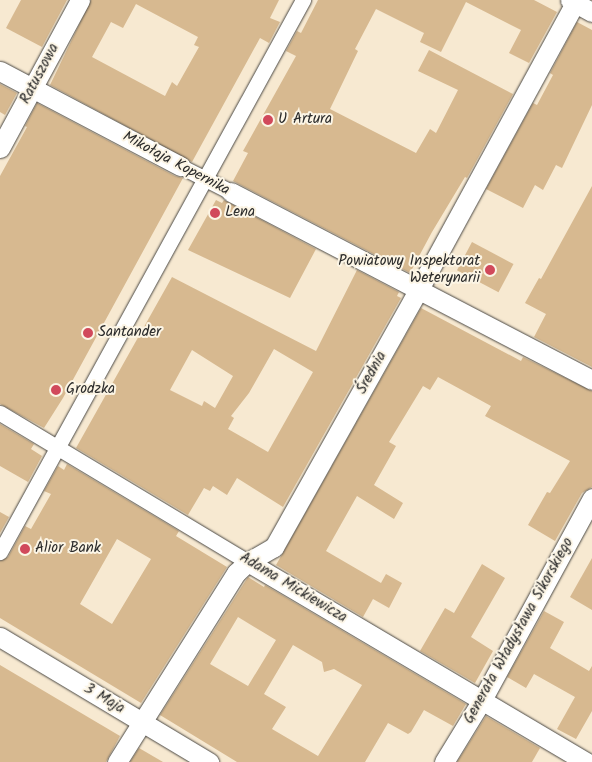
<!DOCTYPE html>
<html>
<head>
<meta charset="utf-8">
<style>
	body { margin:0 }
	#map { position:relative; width:592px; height:762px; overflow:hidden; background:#f7e9d1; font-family:Kalam,sans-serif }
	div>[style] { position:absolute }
	.building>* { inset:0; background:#d7b990; transform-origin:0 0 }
	.roads { filter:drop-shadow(0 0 1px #4a4844) drop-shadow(0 0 1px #4a4844) }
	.pedestrian>* { height:15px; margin:-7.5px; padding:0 7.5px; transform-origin:7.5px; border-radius:7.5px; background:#fff }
	.minor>* { height:19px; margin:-9.5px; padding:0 9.5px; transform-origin:9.5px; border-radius:9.5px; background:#fff }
	.dots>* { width:14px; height:14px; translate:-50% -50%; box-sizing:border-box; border:2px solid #fcf5e5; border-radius:50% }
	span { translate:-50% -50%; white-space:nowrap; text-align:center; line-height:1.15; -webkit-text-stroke:4px #fcf5e5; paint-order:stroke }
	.street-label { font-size:15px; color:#2b2b2b }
	.poi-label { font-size:15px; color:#2b2b2b }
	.left { translate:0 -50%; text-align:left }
	.right { translate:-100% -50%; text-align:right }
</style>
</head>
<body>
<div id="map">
	<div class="building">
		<i style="clip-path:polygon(21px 0,67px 0,42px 47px,6px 28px)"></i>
		<i style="clip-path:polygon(evenodd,91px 0,279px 0,270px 18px,280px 22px,269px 43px,260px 38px,192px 162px,50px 85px,91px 0,136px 4px,198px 37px,194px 45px,199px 47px,177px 86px,172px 82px,165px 96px,92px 57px,111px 22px,123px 28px,136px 4px)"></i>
		<i style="clip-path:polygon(318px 0,534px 0,557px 12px,529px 63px,509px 53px,521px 30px,466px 2px,441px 52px,420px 42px,424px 33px,376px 9px,355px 49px,358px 51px,330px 109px,416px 153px,430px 129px,436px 133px,458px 90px,418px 71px,429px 50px,513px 94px,467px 178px,465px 177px,432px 232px,410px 273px,233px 181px,248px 153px,243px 151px,296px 56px,286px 51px,297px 31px,301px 33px)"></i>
		<i style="clip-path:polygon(577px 22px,592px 30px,592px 105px,562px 168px,556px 165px,543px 190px,535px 185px,523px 208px,486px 189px,533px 103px,537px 105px,553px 75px,550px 73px)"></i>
		<i style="clip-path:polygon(0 84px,17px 93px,5px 115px,0 112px)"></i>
		<i style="clip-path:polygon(37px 103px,175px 176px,183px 178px,63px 398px,44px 428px,0 404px,0 176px,27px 127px,25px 126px)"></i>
		<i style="clip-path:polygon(592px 186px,592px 367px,534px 337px,546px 314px,525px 303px,539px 278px,541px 279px)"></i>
		<i style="clip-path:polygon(216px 200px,222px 203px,224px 200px,316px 249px,290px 298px,188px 250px)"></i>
		<i style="left:472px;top:242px;width:47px;height:32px;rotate:28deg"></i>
		<i style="clip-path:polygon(evenodd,357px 270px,399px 292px,397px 296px,401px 298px,283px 507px,237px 478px,227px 495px,213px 486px,210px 491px,204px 488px,188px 515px,76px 448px,172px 277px,316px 351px,357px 270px,274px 349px,313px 372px,268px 452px,228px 429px,234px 418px,231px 416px,249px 393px,274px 349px,357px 270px,192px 350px,233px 376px,215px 408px,204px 401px,202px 406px,170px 390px,192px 350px)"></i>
		<i style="clip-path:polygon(421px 308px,521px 361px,523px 357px,592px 391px,592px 487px,582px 493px,555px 541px,528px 525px,547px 492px,550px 493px,570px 461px,485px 416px,491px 406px,438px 377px,430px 390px,423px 386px,389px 442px,396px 446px,374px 485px,403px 503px,394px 519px,357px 496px,326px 551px,381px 583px,386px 574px,402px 583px,389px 608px,373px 599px,363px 617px,276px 565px)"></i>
		<i style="clip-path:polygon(0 424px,34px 444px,31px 449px,42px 456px,28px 482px,0 466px)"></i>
		<i style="clip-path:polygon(evenodd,67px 464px,179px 531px,176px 536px,227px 567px,141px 703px,0 618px,0 561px,8px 557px,25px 526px,31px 529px,51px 494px,44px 491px,58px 466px,64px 470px,67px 464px,117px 539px,151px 559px,112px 624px,80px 604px,117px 539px)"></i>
		<i style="clip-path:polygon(0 512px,9px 517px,0 533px)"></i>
		<i style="clip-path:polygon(592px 558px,592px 610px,570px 597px)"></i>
		<i style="clip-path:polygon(482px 564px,505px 578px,471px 637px,493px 651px,475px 683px,420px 651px,445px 608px,454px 613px)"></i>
		<i style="clip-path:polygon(evenodd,248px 577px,264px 587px,265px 585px,466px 704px,453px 726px,424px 710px,411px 732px,408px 734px,388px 723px,365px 762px,237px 762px,160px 715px,248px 577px,238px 617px,276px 640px,248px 686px,210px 664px,238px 617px,248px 577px,293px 645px,322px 662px,324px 672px,334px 669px,362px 685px,318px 756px,272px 729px,286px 707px,264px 694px,293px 645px)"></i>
		<i style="clip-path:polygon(544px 611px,564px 622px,550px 648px,589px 671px,592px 666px,592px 711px,576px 739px,557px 729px,575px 697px,534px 674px,526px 688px,507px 677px)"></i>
		<i style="clip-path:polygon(0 665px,120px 736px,106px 762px,0 762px)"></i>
		<i style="clip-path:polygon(486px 716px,540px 748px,532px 762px,457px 762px)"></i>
		<i style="clip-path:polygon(139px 748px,163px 762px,130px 762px)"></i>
	</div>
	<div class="roads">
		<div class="pedestrian">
			<i style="left:180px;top:166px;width:57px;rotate:27deg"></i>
			<i style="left:0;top:413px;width:289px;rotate:31deg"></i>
			<i style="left:0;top:552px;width:630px;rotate:-61.24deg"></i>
		</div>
		<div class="minor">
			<i style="left:570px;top:0;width:25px;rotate:29deg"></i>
			<i style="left:0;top:71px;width:204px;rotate:27.8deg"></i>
			<i style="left:0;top:148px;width:168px;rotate:-61.6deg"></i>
			<i style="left:231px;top:192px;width:407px;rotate:27.5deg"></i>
			<i style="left:248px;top:562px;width:393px;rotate:30.6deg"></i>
			<i style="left:0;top:637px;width:244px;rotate:30.9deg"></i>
			<i style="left:117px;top:762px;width:223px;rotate:-57.8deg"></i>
			<i style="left:236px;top:573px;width:16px;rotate:-43deg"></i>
			<i style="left:248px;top:562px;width:30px;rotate:-30deg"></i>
			<i style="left:274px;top:547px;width:296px;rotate:-60.7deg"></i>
			<i style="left:419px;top:289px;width:326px;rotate:-61.4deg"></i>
			<i style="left:444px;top:762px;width:73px;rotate:-58.5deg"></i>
			<i style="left:482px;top:700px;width:230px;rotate:-61.4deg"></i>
		</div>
	</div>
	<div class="dots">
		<i style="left:268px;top:120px;background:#d1495b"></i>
		<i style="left:215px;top:213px;background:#d1495b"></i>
		<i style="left:490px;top:270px;background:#d1495b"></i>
		<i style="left:88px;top:333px;background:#d1495b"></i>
		<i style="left:56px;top:390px;background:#d1495b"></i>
		<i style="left:25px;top:549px;background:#d1495b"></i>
	</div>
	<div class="street-label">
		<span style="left:40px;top:74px;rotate:-62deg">Ratuszowa</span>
		<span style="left:176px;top:164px;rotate:28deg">Mikołaja Kopernika</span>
		<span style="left:372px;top:373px;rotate:-61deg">Średnia</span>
		<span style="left:293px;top:588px;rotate:31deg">Adama Mickiewicza</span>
		<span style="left:519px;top:631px;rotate:-61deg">Generała Władysława Sikorskiego</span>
		<span style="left:104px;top:699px;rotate:31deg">3 Maja</span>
	</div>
	<div class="poi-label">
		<span class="left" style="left:278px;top:120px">U Artura</span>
		<span class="left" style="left:225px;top:213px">Lena</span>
		<span class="right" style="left:480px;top:270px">Powiatowy Inspektorat<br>Weterynarii</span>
		<span class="left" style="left:98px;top:333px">Santander</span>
		<span class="left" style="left:66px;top:390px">Grodzka</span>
		<span class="left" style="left:35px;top:549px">Alior Bank</span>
	</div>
</div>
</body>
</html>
